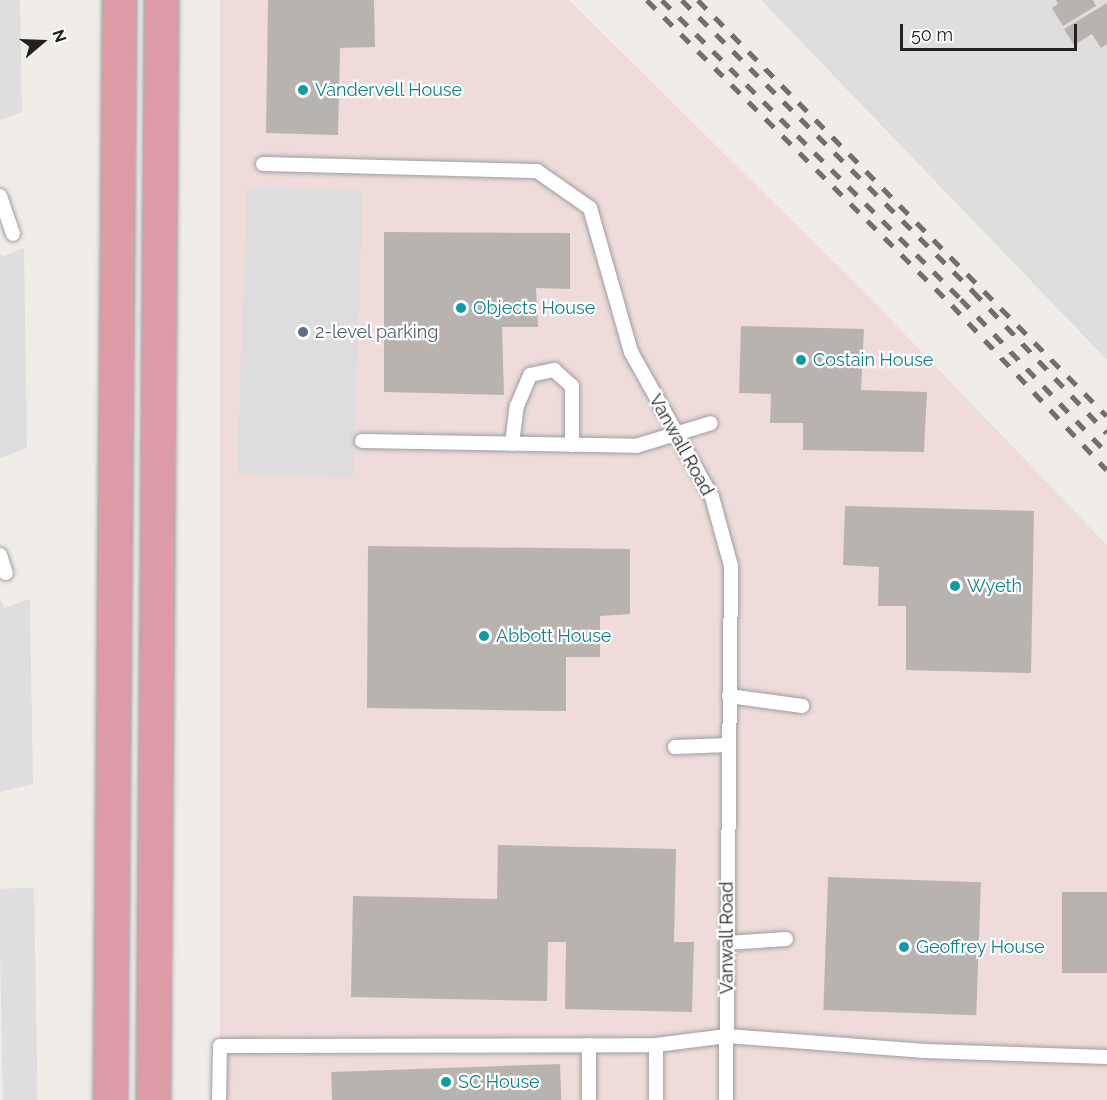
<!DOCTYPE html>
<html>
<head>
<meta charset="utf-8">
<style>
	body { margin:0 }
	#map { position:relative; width:1107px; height:1100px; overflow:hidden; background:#f0ede9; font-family:Raleway,sans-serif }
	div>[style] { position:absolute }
	.residential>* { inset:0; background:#dfdede; transform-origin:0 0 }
	.commercial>* { inset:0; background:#eedbda }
	.parking>* { inset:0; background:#ddd; transform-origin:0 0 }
	.building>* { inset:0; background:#b9b3af; transform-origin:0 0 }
	.roads { filter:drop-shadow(0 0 2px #9e9e9e) drop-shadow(0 0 2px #9e9e9e) }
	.service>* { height:14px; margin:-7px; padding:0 7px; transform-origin:7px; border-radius:7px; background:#fff }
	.motorway>* { height:33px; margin:-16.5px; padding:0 16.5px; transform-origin:16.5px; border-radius:16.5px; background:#dd9ba7 }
	.rail>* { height:4.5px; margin-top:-2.25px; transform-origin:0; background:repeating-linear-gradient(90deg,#6f6f6f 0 12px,transparent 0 24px) }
	.dots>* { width:16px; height:16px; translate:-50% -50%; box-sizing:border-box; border:3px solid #fff; border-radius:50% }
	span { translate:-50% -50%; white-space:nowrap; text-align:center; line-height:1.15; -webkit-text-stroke:4.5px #fff; paint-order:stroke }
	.culture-label { font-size:18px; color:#0d838f }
	.left { translate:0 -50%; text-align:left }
	.service-label { font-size:18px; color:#4e5e75 }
	.street-label { font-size:18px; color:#212121 }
	.north { position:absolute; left:12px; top:12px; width:60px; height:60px; -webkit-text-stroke:4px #fff; paint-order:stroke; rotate:71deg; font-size:16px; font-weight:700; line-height:24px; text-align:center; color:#212121 }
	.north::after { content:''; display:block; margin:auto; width:21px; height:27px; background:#212121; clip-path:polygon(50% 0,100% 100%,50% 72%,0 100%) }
	.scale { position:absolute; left:900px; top:24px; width:177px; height:27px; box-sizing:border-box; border:3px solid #212121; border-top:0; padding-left:8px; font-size:18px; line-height:21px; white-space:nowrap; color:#212121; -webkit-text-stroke:4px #fff; paint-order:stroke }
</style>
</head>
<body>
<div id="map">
	<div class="residential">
		<i style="clip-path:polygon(0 0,20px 0,22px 112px,0 120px)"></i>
		<i style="clip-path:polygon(761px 0,1107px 0,1107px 360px)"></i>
		<i style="clip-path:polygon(24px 248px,27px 448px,0 458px,0 253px,1px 257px)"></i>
		<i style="clip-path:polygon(0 598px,4px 608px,30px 599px,33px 784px,0 792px)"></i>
		<i style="left:34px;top:888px;width:212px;height:35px;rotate:89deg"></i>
	</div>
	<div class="commercial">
		<i style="clip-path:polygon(220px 0,569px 0,872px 300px,1107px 545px,1107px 1100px,220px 1100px)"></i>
	</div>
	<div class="parking">
		<i style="left:247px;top:187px;width:116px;height:287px;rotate:2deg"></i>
	</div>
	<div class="building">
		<i style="clip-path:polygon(268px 0,374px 0,375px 47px,340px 48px,338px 135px,266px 133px)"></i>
		<i style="clip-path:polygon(1056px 0,1093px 0,1096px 6px,1063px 26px,1052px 8px,1058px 4px)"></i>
		<i style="clip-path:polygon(1107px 3px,1107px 44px,1101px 48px,1092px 34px,1074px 45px,1064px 29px)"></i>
		<i style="clip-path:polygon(384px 232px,570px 233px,570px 289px,536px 288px,538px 327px,502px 327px,504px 395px,384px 392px)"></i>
		<i style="clip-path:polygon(741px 326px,864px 329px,861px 390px,927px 392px,924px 452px,803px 450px,803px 423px,770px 423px,771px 394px,739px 393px)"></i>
		<i style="clip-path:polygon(845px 506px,1034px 511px,1031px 673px,906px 670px,906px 606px,878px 606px,879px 567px,843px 565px)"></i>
		<i style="clip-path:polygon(368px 546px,630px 549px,630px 614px,600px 616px,600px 657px,566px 657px,566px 711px,367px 708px)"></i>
		<i style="clip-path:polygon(498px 845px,676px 849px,674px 942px,694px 942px,692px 1012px,565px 1009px,566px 942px,548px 942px,547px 1001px,351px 997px,353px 896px,497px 899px)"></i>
		<i style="left:828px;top:877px;width:153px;height:133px;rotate:2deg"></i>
		<i style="left:1107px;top:892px;width:81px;height:45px;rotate:90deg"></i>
		<i style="left:560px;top:1064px;width:36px;height:229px;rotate:88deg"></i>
	</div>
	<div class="roads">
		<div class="service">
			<i style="left:263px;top:164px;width:274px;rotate:1.5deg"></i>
			<i style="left:537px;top:171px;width:65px;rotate:34.9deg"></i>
			<i style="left:590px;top:208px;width:150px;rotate:74.1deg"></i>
			<i style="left:631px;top:352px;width:166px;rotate:60.8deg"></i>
			<i style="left:712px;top:497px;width:72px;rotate:74.6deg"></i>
			<i style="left:731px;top:566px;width:534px;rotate:90.54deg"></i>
			<i style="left:0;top:196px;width:40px;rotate:71.1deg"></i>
			<i style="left:362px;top:441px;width:274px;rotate:1deg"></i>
			<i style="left:636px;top:446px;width:78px;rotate:-17deg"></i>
			<i style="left:512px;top:444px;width:38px;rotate:-83deg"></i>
			<i style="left:517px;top:406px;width:34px;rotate:-67deg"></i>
			<i style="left:530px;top:375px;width:25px;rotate:-12deg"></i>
			<i style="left:554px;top:370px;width:24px;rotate:42deg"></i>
			<i style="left:572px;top:386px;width:59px;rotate:90deg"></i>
			<i style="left:0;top:555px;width:19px;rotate:72deg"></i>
			<i style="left:729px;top:696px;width:74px;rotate:7.8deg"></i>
			<i style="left:675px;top:747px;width:53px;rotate:-2.2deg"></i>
			<i style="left:727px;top:943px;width:59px;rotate:-3.9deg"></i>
			<i style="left:656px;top:1045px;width:55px;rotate:90deg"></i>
			<i style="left:219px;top:1100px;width:54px;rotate:-88.9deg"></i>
			<i style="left:220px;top:1046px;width:436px;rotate:-0.1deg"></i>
			<i style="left:656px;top:1045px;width:72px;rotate:-7.2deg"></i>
			<i style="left:727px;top:1036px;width:199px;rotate:4.3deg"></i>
			<i style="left:925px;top:1051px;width:182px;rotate:1.9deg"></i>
			<i style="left:589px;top:1100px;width:55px;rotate:-90deg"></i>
		</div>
		<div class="motorway">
			<i style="left:110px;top:1100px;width:1100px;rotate:-89.53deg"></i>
			<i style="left:153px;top:1100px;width:1100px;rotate:-89.58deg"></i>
		</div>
	</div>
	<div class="rail">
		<i style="left:647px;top:0;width:431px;rotate:45deg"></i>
		<i style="left:952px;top:305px;width:226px;rotate:46.8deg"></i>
		<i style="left:662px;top:0;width:423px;rotate:45deg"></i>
		<i style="left:961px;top:299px;width:212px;rotate:46.5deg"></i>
		<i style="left:682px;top:0;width:412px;rotate:45deg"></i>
		<i style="left:973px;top:291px;width:195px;rotate:46.7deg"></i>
		<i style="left:698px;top:0;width:583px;rotate:45.49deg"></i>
	</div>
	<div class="dots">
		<i style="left:303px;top:90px;background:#0f9aa8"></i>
		<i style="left:461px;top:308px;background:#0f9aa8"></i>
		<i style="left:303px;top:332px;background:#5c6f8a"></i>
		<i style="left:801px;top:360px;background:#0f9aa8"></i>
		<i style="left:955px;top:586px;background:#0f9aa8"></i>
		<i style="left:484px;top:636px;background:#0f9aa8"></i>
		<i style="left:904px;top:947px;background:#0f9aa8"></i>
		<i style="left:446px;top:1082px;background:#0f9aa8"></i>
	</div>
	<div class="culture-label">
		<span class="left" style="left:315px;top:90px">Vandervell House</span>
		<span class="left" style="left:473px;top:308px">Objects House</span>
		<span class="left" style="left:813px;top:360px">Costain House</span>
		<span class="left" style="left:967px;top:586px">Wyeth</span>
		<span class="left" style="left:496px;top:636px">Abbott House</span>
		<span class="left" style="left:916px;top:947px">Geoffrey House</span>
		<span class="left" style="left:458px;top:1082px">SC House</span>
	</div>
	<div class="service-label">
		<span class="left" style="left:315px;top:332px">2-level parking</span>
	</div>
	<div class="street-label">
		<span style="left:681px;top:445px;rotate:61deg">Vanwall Road</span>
		<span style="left:727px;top:938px;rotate:-90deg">Vanwall Road</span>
	</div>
	<div class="north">N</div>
	<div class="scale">50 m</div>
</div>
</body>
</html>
